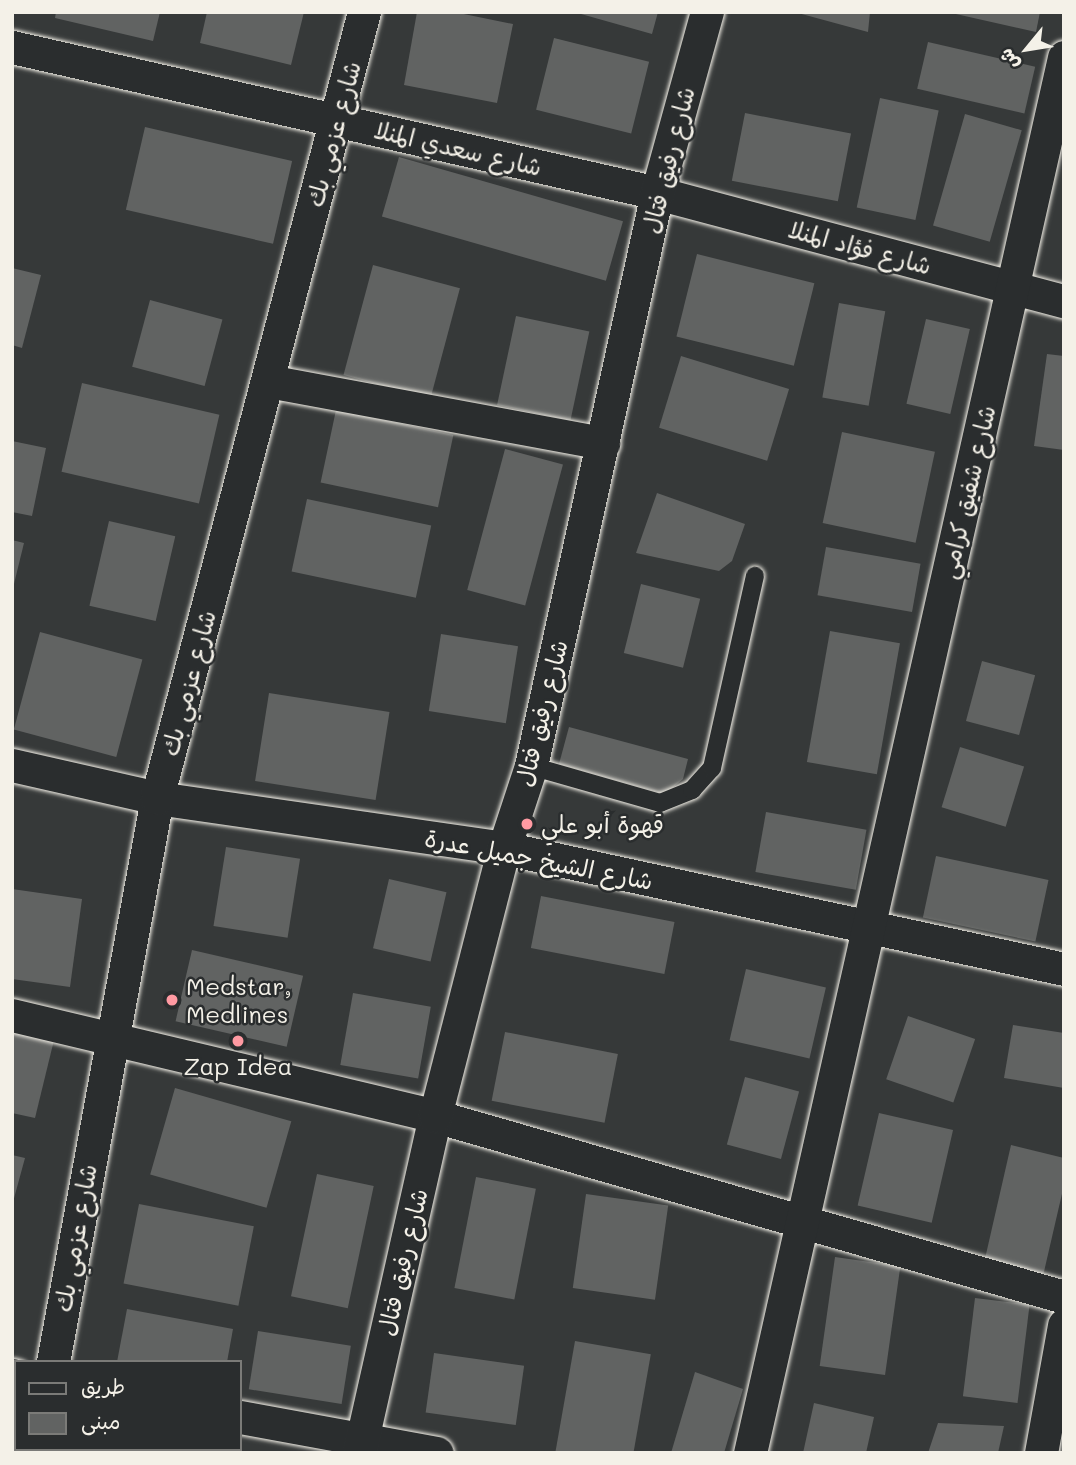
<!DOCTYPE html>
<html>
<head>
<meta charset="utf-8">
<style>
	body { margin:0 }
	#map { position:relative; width:1076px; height:1465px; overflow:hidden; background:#363939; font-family:Mali,"Playpen Sans Arabic",sans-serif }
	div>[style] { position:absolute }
	.building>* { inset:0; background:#616362; transform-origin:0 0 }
	.roads { filter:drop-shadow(0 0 2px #f4f1e8) drop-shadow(0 0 2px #f4f1e8) }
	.service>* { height:18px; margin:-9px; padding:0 9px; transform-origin:9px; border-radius:9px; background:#2a2d2e }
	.minor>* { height:33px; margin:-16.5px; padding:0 16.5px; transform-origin:16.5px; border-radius:16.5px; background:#2a2d2e }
	.dots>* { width:19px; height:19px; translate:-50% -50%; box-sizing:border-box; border:4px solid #2a2d2e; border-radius:50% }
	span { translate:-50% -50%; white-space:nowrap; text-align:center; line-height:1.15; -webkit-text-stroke:5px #2a2d2e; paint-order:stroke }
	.street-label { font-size:24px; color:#f4f1e8 }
	.poi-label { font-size:24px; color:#f4f1e8 }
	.left { translate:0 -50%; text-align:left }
	.frame { position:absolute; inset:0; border:14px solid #f4f1e8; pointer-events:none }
	.legend { position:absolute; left:14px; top:1360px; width:228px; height:91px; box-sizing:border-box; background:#2a2d2e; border:2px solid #7b7b78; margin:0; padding:9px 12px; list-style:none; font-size:21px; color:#f4f1e8 }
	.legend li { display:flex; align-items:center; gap:14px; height:35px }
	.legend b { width:35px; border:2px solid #7b7b78 }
	.north { position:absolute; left:992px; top:14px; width:70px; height:70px; -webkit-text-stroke:5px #2a2d2e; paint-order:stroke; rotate:240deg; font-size:19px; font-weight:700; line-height:28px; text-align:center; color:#f4f1e8 }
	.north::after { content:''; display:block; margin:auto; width:24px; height:32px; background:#f4f1e8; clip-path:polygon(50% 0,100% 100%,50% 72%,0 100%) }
</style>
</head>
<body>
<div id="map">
	<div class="building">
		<i style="clip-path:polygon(56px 12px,160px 12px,153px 41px,55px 18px)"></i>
		<i style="clip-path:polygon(207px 12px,304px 12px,291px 65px,200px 43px)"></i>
		<i style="clip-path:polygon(417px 12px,454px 12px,513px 24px,497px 103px,404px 85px)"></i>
		<i style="clip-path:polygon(574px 12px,658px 12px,652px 34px)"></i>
		<i style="clip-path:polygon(798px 12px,870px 12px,868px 32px,798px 13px)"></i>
		<i style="clip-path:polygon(947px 12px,1040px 12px,1036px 32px)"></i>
		<i style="left:554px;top:38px;width:98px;height:74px;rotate:14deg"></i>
		<i style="left:928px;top:42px;width:110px;height:48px;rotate:13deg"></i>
		<i style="left:880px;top:98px;width:60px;height:112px;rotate:12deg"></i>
		<i style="left:745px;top:113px;width:108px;height:69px;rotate:11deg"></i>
		<i style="left:965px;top:114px;width:59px;height:116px;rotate:16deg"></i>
		<i style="left:145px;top:127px;width:151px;height:85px;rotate:13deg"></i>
		<i style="left:399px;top:157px;width:233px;height:62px;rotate:16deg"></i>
		<i style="left:697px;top:254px;width:121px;height:85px;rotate:14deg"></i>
		<i style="left:373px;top:265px;width:90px;height:114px;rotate:15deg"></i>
		<i style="clip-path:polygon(12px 268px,41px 275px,22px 348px,12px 345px)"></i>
		<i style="left:150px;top:300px;width:75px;height:69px;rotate:15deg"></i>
		<i style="left:839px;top:303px;width:47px;height:96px;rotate:10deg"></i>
		<i style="left:516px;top:316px;width:75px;height:91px;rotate:12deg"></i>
		<i style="left:926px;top:319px;width:45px;height:87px;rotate:13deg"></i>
		<i style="clip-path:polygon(1047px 354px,1064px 356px,1064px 450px,1034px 446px)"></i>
		<i style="left:681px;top:356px;width:113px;height:75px;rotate:17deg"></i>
		<i style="left:82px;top:383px;width:141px;height:91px;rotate:13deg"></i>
		<i style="left:336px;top:410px;width:120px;height:74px;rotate:12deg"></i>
		<i style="left:842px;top:432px;width:95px;height:93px;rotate:12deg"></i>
		<i style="clip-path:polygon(12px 441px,46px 448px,32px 516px,12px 512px)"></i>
		<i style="left:505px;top:449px;width:60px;height:146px;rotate:15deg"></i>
		<i style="clip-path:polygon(657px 493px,745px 524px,732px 561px,719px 571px,636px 553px)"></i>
		<i style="left:307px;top:499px;width:127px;height:74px;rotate:12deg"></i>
		<i style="left:109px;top:521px;width:68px;height:87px;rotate:13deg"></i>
		<i style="clip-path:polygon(12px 540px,24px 543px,13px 588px,12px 588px)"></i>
		<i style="left:826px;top:547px;width:96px;height:49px;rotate:10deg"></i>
		<i style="left:641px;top:584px;width:61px;height:71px;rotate:14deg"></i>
		<i style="left:830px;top:631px;width:71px;height:133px;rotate:10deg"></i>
		<i style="left:40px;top:632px;width:106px;height:101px;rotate:15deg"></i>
		<i style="left:441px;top:634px;width:78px;height:78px;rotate:9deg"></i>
		<i style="left:982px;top:661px;width:55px;height:62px;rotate:15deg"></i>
		<i style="left:269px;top:693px;width:122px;height:89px;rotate:9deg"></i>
		<i style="clip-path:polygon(569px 727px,688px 759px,683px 779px,665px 794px,559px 764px)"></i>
		<i style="left:960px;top:747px;width:67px;height:63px;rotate:17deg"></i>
		<i style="left:766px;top:812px;width:102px;height:61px;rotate:10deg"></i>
		<i style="left:226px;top:847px;width:75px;height:80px;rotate:9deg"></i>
		<i style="left:936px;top:856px;width:115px;height:63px;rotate:12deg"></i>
		<i style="left:389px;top:879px;width:59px;height:71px;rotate:13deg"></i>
		<i style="clip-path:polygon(12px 889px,82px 899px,70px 987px,12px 979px)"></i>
		<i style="left:541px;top:896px;width:136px;height:53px;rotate:11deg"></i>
		<i style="left:192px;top:950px;width:114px;height:73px;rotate:13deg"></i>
		<i style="left:746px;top:969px;width:82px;height:73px;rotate:13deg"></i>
		<i style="left:353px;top:993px;width:79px;height:73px;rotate:10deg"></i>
		<i style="left:908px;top:1016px;width:71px;height:67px;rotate:19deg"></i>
		<i style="clip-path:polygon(1013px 1025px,1064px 1033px,1064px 1088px,1004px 1078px)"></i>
		<i style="clip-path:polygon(12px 1029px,54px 1040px,35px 1118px,12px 1113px)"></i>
		<i style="left:505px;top:1032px;width:115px;height:70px;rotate:11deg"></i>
		<i style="left:745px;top:1077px;width:56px;height:70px;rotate:15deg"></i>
		<i style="left:175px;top:1088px;width:121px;height:90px;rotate:16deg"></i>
		<i style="left:879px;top:1113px;width:76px;height:95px;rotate:13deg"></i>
		<i style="clip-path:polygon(1011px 1145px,1064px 1158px,1064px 1185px,1043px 1276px,984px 1263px)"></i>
		<i style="clip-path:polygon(12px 1155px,25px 1158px,13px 1202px,12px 1202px)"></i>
		<i style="left:317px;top:1174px;width:58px;height:125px;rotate:12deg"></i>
		<i style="left:476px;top:1177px;width:61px;height:113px;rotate:11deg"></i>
		<i style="left:586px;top:1194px;width:83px;height:95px;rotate:8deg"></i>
		<i style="left:139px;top:1204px;width:117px;height:81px;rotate:11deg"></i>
		<i style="left:835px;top:1257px;width:66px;height:110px;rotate:8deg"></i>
		<i style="left:975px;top:1298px;width:55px;height:99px;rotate:7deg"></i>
		<i style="clip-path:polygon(127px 1309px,233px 1329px,227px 1362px,117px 1362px)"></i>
		<i style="left:258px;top:1331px;width:94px;height:59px;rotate:9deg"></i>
		<i style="left:575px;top:1341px;width:77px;height:114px;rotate:10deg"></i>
		<i style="left:434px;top:1353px;width:91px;height:60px;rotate:8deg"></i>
		<i style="clip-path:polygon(695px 1372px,743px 1389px,724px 1453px,671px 1453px)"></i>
		<i style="clip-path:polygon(814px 1403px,874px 1417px,866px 1453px,803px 1453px)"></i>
		<i style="clip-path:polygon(938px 1423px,1004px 1426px,998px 1453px,928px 1453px)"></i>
	</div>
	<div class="roads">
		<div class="service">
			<i style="left:531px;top:766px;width:134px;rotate:16deg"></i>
			<i style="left:660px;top:803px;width:35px;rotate:-22deg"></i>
			<i style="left:692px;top:790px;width:30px;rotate:-48deg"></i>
			<i style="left:712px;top:768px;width:197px;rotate:-77.4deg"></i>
		</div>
		<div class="minor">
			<i style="left:12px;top:47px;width:661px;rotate:12.75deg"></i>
			<i style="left:657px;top:193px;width:421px;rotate:14.9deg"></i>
			<i style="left:268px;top:381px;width:341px;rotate:10.5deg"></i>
			<i style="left:12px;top:765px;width:149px;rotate:12.8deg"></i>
			<i style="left:157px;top:798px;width:351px;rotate:8.2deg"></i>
			<i style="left:504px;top:848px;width:573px;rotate:12.19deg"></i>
			<i style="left:12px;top:1015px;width:435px;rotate:13.4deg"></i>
			<i style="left:435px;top:1116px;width:655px;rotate:16.05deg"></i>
			<i style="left:53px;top:1362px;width:574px;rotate:-79.55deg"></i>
			<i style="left:157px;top:798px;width:813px;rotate:-75.25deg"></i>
			<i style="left:12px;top:1375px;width:4px;rotate:14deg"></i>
			<i style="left:240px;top:1417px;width:200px;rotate:10.4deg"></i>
			<i style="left:32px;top:1453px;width:4px;rotate:-76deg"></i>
			<i style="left:359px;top:1453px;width:345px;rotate:-77.3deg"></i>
			<i style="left:435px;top:1116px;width:277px;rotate:-75.6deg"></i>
			<i style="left:504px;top:848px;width:86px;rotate:-71.8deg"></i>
			<i style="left:531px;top:766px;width:587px;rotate:-77.6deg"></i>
			<i style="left:657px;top:193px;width:188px;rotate:-74.6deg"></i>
			<i style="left:750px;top:1453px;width:1431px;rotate:-77.32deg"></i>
			<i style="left:1041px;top:1453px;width:130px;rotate:-79.8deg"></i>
		</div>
	</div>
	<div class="dots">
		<i style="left:527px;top:824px;background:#ff9aa2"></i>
		<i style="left:172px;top:1000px;background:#ff9aa2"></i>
		<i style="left:238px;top:1041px;background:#ff9aa2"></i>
	</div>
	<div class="street-label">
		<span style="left:333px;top:134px;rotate:-75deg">شارع عزمي بك</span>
		<span style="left:458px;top:148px;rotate:13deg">شارع سعدي المنلا</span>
		<span style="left:668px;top:160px;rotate:-76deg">شارع رفيق فتال</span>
		<span style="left:860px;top:247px;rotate:15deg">شارع فؤاد المنلا</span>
		<span style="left:967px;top:492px;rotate:-77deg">شارع شفيق كرامي</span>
		<span style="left:188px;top:683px;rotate:-75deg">شارع عزمي بك</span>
		<span style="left:541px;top:713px;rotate:-76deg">شارع رفيق فتال</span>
		<span style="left:539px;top:859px;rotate:11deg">شارع الشيخ جميل عدرة</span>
		<span style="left:75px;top:1238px;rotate:-80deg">شارع عزمي بك</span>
		<span style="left:402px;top:1262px;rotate:-77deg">شارع رفيق فتال</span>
	</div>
	<div class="poi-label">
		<span class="left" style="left:541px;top:824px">قهوة أبو علي</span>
		<span class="left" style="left:186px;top:1000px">Medstar,<br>Medlines</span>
		<span style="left:238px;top:1066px">Zap Idea</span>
	</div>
	<div class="frame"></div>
	<ul class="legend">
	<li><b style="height:9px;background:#2a2d2e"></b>طريق</li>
	<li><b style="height:19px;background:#616362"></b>مبنى</li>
	</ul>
	<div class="north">ش</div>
</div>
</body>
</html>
